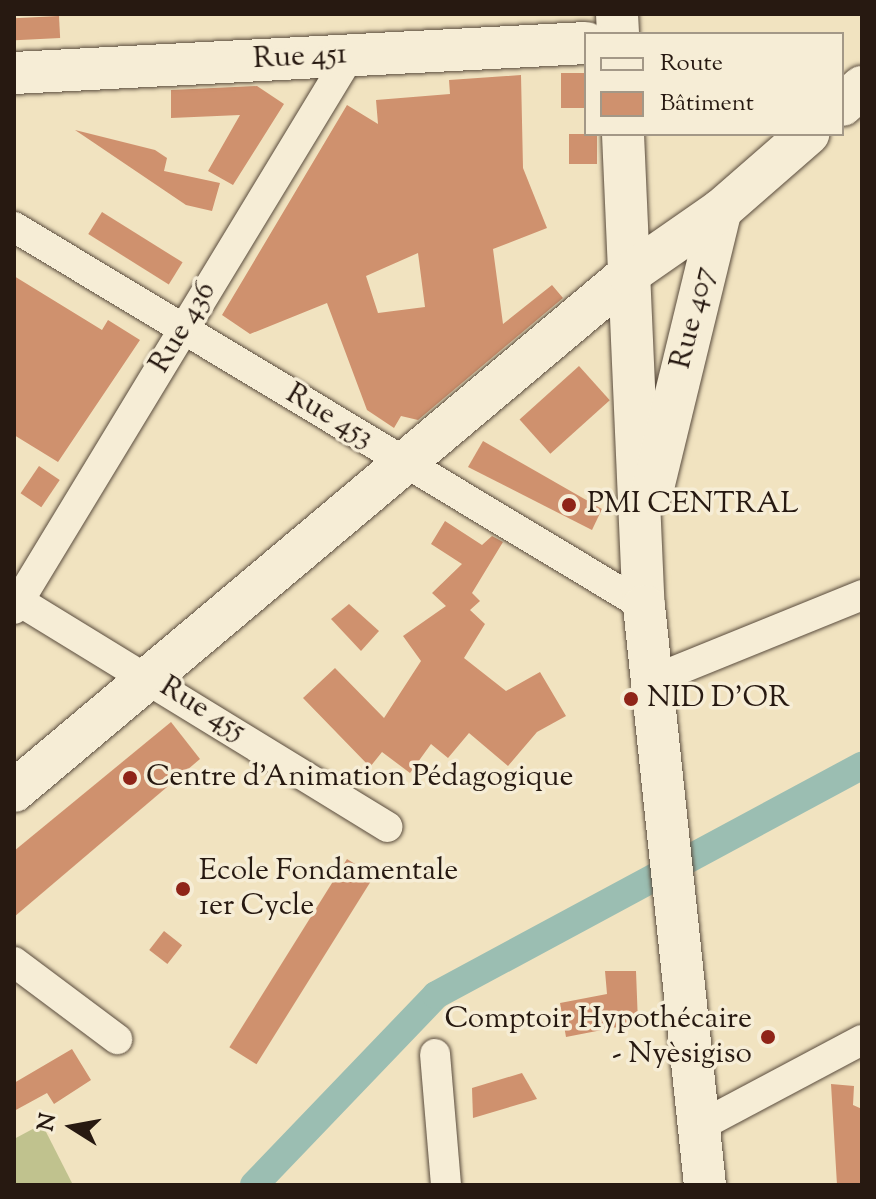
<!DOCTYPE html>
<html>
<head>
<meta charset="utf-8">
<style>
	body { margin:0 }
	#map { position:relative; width:876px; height:1199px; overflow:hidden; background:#f1e3c0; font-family:"Sorts Mill Goudy",serif }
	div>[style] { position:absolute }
	.green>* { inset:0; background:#c0c28e }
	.canal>* { height:28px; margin:-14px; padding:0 14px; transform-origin:14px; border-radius:14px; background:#9bbeb2 }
	.building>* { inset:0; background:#cf916e; transform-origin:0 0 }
	.roads { filter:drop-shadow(0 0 2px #5a4c3d) drop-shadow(0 0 2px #5a4c3d) }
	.street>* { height:30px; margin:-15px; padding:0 15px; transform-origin:15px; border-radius:15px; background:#f6edd6 }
	.secondary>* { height:42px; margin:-21px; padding:0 21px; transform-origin:21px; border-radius:21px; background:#f6edd6 }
	.dots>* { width:22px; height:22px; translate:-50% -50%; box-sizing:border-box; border:4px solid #f6edd6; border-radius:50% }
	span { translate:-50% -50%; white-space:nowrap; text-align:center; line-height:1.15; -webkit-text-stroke:7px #f6edd6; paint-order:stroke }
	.street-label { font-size:30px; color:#271911 }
	.poi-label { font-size:30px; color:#271911 }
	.left { translate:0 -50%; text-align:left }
	.right { translate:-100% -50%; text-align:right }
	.frame { position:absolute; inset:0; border:16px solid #271911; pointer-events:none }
	.legend { position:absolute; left:584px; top:32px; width:260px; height:104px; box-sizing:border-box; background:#f6edd6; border:2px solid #a39887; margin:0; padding:10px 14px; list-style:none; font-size:24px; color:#271911 }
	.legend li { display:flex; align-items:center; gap:16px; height:40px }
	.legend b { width:40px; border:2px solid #a39887 }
	.north { position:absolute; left:32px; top:1087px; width:80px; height:80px; -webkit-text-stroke:6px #f6edd6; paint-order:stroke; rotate:281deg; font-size:22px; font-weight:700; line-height:32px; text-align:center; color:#271911 }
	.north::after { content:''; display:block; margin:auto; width:28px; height:36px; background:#271911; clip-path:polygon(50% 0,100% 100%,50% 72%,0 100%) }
</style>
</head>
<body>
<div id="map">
	<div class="green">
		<i style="clip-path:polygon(42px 1124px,73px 1185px,14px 1185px,14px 1139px)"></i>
	</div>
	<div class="canal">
		<i style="left:254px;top:1185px;width:263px;rotate:-46.2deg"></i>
		<i style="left:436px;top:995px;width:484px;rotate:-28.3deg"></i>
	</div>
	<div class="building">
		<i style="left:59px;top:16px;width:22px;height:45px;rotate:87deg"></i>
		<i style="left:586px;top:73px;width:35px;height:25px;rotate:90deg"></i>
		<i style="clip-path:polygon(evenodd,521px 75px,523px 168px,547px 228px,493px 249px,503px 324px,552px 285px,563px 298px,418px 420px,401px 416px,394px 428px,367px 410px,327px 303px,250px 334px,222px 315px,347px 105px,378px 124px,376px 100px,450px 94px,449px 80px,521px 75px,418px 253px,425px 307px,378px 313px,366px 276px,418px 253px)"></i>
		<i style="clip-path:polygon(257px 86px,284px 104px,233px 185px,208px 171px,240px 115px,171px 118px,171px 90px)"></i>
		<i style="clip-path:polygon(75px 130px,155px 150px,167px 158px,164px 171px,220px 183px,212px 211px,186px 205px)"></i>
		<i style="left:569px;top:134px;width:28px;height:30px"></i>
		<i style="left:102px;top:212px;width:95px;height:26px;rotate:32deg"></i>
		<i style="clip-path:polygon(14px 276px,102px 330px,108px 320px,140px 340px,58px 462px,14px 435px)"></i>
		<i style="left:579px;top:366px;width:46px;height:80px;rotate:48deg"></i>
		<i style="clip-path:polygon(483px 441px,602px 509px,592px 530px,468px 467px)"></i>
		<i style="left:39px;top:466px;width:25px;height:33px;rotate:34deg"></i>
		<i style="clip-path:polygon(445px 521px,482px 545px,492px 536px,503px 542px,472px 593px,480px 601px,470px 610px,485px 624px,464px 658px,506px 691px,540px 672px,566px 716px,537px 732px,508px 766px,469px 733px,448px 758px,431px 744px,410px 773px,382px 752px,370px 767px,303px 698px,335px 668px,384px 718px,421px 661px,403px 636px,446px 606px,432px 593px,462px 564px,431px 544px)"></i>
		<i style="clip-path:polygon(349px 604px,379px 631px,361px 651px,331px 619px)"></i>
		<i style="clip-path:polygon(171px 722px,200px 759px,14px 917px,14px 851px)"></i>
		<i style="left:347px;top:859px;width:32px;height:222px;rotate:32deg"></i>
		<i style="left:164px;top:931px;width:23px;height:24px;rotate:38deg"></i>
		<i style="clip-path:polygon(605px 971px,636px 971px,638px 1023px,566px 1037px,560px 1003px,607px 994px)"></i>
		<i style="clip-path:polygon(72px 1049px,91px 1080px,54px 1104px,47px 1093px,14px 1111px,14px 1083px)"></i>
		<i style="clip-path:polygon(522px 1073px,537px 1099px,473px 1118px,472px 1088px)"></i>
		<i style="clip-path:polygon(831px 1084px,854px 1086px,853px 1105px,862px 1109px,862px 1185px,837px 1185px)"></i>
	</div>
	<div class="roads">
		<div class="street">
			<i style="left:14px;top:227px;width:735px;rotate:31.03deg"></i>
			<i style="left:14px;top:598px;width:438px;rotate:31.5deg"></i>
			<i style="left:14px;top:609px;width:648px;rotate:-58.76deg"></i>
			<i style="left:653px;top:680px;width:226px;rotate:-22.1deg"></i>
			<i style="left:14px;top:962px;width:129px;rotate:36.8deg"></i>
			<i style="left:435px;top:1054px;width:131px;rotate:85.2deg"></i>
			<i style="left:702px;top:1125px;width:181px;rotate:-28deg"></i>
		</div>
		<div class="secondary">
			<i style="left:617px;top:14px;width:20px;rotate:87deg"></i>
			<i style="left:14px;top:73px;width:573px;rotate:-3deg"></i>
			<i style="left:842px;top:105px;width:27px;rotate:-42deg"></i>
			<i style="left:623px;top:134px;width:472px;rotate:87.5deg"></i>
			<i style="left:644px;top:606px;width:582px;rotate:83.99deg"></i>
			<i style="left:652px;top:492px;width:290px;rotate:-76.3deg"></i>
			<i style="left:14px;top:791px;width:803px;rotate:-40.05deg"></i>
			<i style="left:629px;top:274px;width:112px;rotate:-34.8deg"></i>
			<i style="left:721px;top:210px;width:116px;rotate:-41.1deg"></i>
		</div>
	</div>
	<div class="dots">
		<i style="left:569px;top:505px;background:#8f2418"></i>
		<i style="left:631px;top:699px;background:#8f2418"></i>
		<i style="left:130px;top:778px;background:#8f2418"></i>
		<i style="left:183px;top:889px;background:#8f2418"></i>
		<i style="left:768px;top:1037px;background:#8f2418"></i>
	</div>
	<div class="street-label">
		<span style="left:300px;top:58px;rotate:-3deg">Rue 451</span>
		<span style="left:694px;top:318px;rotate:-76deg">Rue 407</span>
		<span style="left:184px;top:328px;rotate:-59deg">Rue 436</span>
		<span style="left:329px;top:417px;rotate:31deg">Rue 453</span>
		<span style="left:202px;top:710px;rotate:32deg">Rue 455</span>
	</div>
	<div class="poi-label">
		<span class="left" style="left:587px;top:505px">PMI CENTRAL</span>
		<span class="left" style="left:647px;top:699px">NID D'OR</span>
		<span class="left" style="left:146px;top:778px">Centre d'Animation Pédagogique</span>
		<span class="left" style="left:199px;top:889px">Ecole Fondamentale<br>1er Cycle</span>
		<span class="right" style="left:752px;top:1037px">Comptoir Hypothécaire<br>- Nyèsigiso</span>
	</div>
	<div class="frame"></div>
	<ul class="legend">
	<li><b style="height:10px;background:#f6edd6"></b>Route</li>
	<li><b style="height:22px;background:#cf916e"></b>Bâtiment</li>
	</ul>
	<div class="north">N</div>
</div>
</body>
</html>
